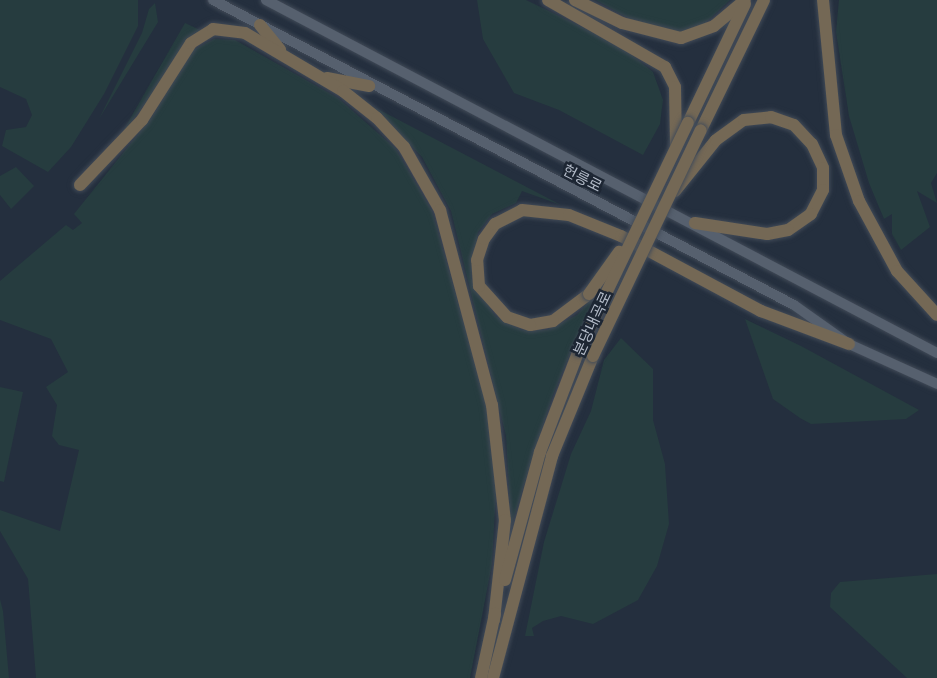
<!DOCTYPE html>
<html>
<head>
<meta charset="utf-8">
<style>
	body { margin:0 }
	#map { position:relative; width:937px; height:678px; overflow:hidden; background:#242f3e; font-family:"Fira Sans","Noto Sans KR",sans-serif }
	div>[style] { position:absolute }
	.green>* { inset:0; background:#263c3f }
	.roads { filter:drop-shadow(0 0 2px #414a57) drop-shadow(0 0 2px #414a57) }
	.primary>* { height:10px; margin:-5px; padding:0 5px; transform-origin:5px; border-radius:5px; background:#56606e }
	.highway>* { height:12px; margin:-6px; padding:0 6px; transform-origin:6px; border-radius:6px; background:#746855 }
	.bridges { filter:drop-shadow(0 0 2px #434c59) drop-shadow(0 0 2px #434c59) }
	.highway-bridge>* { height:12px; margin:-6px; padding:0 6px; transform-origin:6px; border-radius:6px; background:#746855 }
	span { translate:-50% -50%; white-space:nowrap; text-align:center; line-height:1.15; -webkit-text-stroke:5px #1d2633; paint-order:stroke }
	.street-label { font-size:15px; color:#b4bcc9 }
</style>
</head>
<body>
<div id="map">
	<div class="green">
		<i style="clip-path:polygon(0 0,138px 0,138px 26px,104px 94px,71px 147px,48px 172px,2px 146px,6px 130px,26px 127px,32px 115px,26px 99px,0 87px)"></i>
		<i style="clip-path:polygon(477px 0,526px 0,619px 45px,653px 72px,663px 100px,660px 124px,643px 155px,559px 110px,514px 93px,483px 39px)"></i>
		<i style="clip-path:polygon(596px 0,730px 0,701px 27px,676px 34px,635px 22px)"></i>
		<i style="clip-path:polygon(839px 0,937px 0,937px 173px,931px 183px,937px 203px,917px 191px,930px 227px,901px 250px,892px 234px,892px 214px,884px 219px,869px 183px,849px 116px,836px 32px)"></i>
		<i style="clip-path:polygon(155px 3px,158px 22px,99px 119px,142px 33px,149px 9px)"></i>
		<i style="clip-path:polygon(185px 23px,200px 30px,120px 137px,127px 124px)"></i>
		<i style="clip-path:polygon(214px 39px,235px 40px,338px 98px,395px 148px,432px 211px,491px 419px,497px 473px,492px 564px,470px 678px,36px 678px,28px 579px,0 531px,0 510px,60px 531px,79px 450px,59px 445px,52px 436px,57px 405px,46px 387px,68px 372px,51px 339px,0 320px,0 281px,66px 225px,73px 230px,82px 223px,74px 214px,151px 118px,193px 50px)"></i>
		<i style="clip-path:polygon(374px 107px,561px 205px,522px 191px,516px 203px,492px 214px,478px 232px,471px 278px,495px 316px,522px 330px,547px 330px,577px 315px,595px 294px,552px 397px,511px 526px,506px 436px,451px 211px,422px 157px)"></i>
		<i style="clip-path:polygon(16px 167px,34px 186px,11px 209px,0 195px,0 176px)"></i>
		<i style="clip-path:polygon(745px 319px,801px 346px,919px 410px,906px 419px,811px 424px,800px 418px,773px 399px)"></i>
		<i style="clip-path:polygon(621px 338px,653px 369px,653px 420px,665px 464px,669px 524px,657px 566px,638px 600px,593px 624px,561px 616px,543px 621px,532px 628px,534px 636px,525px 636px,544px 542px,571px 454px,591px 411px,604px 360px)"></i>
		<i style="clip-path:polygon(0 387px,23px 392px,4px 482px,0 481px)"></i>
		<i style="clip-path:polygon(937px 574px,937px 678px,907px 678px,830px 607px,831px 593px,840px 582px)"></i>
		<i style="clip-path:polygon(0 599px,3px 611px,9px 678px,0 678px)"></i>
	</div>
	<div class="roads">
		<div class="primary">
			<i style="left:213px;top:0;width:656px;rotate:27.7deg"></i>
			<i style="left:794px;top:305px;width:67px;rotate:35.3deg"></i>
			<i style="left:849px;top:344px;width:97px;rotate:24.4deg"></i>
			<i style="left:266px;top:0;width:758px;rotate:27.75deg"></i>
		</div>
		<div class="highway">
			<i style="left:548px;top:0;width:135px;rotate:29.8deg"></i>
			<i style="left:665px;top:67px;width:22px;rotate:63deg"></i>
			<i style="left:675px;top:87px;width:58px;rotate:89deg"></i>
			<i style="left:575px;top:0;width:52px;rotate:26.1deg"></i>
			<i style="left:622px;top:23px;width:61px;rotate:14.3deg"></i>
			<i style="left:681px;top:38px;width:35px;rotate:-20deg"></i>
			<i style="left:714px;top:26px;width:40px;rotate:-40deg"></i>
			<i style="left:823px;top:0;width:136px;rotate:84.5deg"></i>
			<i style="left:836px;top:135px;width:70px;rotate:70.8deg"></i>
			<i style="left:859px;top:201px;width:80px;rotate:61.5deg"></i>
			<i style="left:897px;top:271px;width:59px;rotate:47.7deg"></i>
			<i style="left:260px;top:25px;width:32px;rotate:51deg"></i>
			<i style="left:327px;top:78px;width:43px;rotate:10.8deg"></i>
			<i style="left:688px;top:123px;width:132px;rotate:-64.4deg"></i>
			<i style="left:701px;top:130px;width:144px;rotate:-64.1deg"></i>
			<i style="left:80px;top:185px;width:90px;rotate:-46.4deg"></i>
			<i style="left:142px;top:120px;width:91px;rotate:-57.5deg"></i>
			<i style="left:191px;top:43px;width:26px;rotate:-32deg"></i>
			<i style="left:213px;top:29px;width:32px;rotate:7deg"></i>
			<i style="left:245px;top:33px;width:114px;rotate:30.6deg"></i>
			<i style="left:343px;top:91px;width:43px;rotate:38.5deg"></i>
			<i style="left:377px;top:118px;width:40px;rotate:47deg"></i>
			<i style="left:404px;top:147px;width:73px;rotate:60.3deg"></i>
			<i style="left:440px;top:210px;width:202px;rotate:75.1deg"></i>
			<i style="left:492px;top:405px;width:116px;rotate:83.6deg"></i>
			<i style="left:505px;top:520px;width:101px;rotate:96.3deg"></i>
			<i style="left:675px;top:191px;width:65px;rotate:-51.2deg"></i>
			<i style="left:716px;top:140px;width:34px;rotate:-36deg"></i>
			<i style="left:744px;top:120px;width:27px;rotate:-6deg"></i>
			<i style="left:771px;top:117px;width:24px;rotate:19deg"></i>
			<i style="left:794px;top:125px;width:26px;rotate:47deg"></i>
			<i style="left:812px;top:144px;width:26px;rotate:65deg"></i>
			<i style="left:823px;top:168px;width:22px;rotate:90deg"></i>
			<i style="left:823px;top:190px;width:27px;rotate:117deg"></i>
			<i style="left:811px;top:214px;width:28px;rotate:145deg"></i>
			<i style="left:788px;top:230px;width:21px;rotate:169deg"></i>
			<i style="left:767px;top:234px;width:73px;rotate:-171.3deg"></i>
			<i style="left:589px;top:294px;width:45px;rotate:143.1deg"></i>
			<i style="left:553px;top:321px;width:23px;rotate:170deg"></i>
			<i style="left:530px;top:325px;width:24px;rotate:-161deg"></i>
			<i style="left:507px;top:317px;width:42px;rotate:-132.1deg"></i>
			<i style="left:479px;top:286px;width:26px;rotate:-94deg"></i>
			<i style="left:477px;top:260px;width:22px;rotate:-72deg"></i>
			<i style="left:484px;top:239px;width:19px;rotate:-54deg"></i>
			<i style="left:495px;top:224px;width:30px;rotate:-27deg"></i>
			<i style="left:522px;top:210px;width:47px;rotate:6.1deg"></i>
			<i style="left:569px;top:215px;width:56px;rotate:22deg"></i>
			<i style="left:621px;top:236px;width:159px;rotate:28.2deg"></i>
			<i style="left:761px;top:311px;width:94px;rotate:20.6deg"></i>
			<i style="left:505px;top:580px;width:133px;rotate:-74.7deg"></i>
			<i style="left:540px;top:452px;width:109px;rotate:-69.1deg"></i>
			<i style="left:481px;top:678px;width:66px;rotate:-77.7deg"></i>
			<i style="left:493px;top:678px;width:230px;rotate:-75.1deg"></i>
			<i style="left:552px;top:456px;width:108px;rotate:-67.7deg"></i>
		</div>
	</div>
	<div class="bridges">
		<div class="highway-bridge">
			<i style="left:589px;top:294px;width:52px;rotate:-54.5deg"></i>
			<i style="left:579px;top:350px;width:252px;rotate:-64.4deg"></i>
			<i style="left:593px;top:356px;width:250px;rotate:-64.5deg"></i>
		</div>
	</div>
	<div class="street-label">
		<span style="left:582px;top:179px;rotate:27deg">헌릉로</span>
		<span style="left:593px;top:324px;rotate:-65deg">분당내곡로</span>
	</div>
</div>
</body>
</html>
